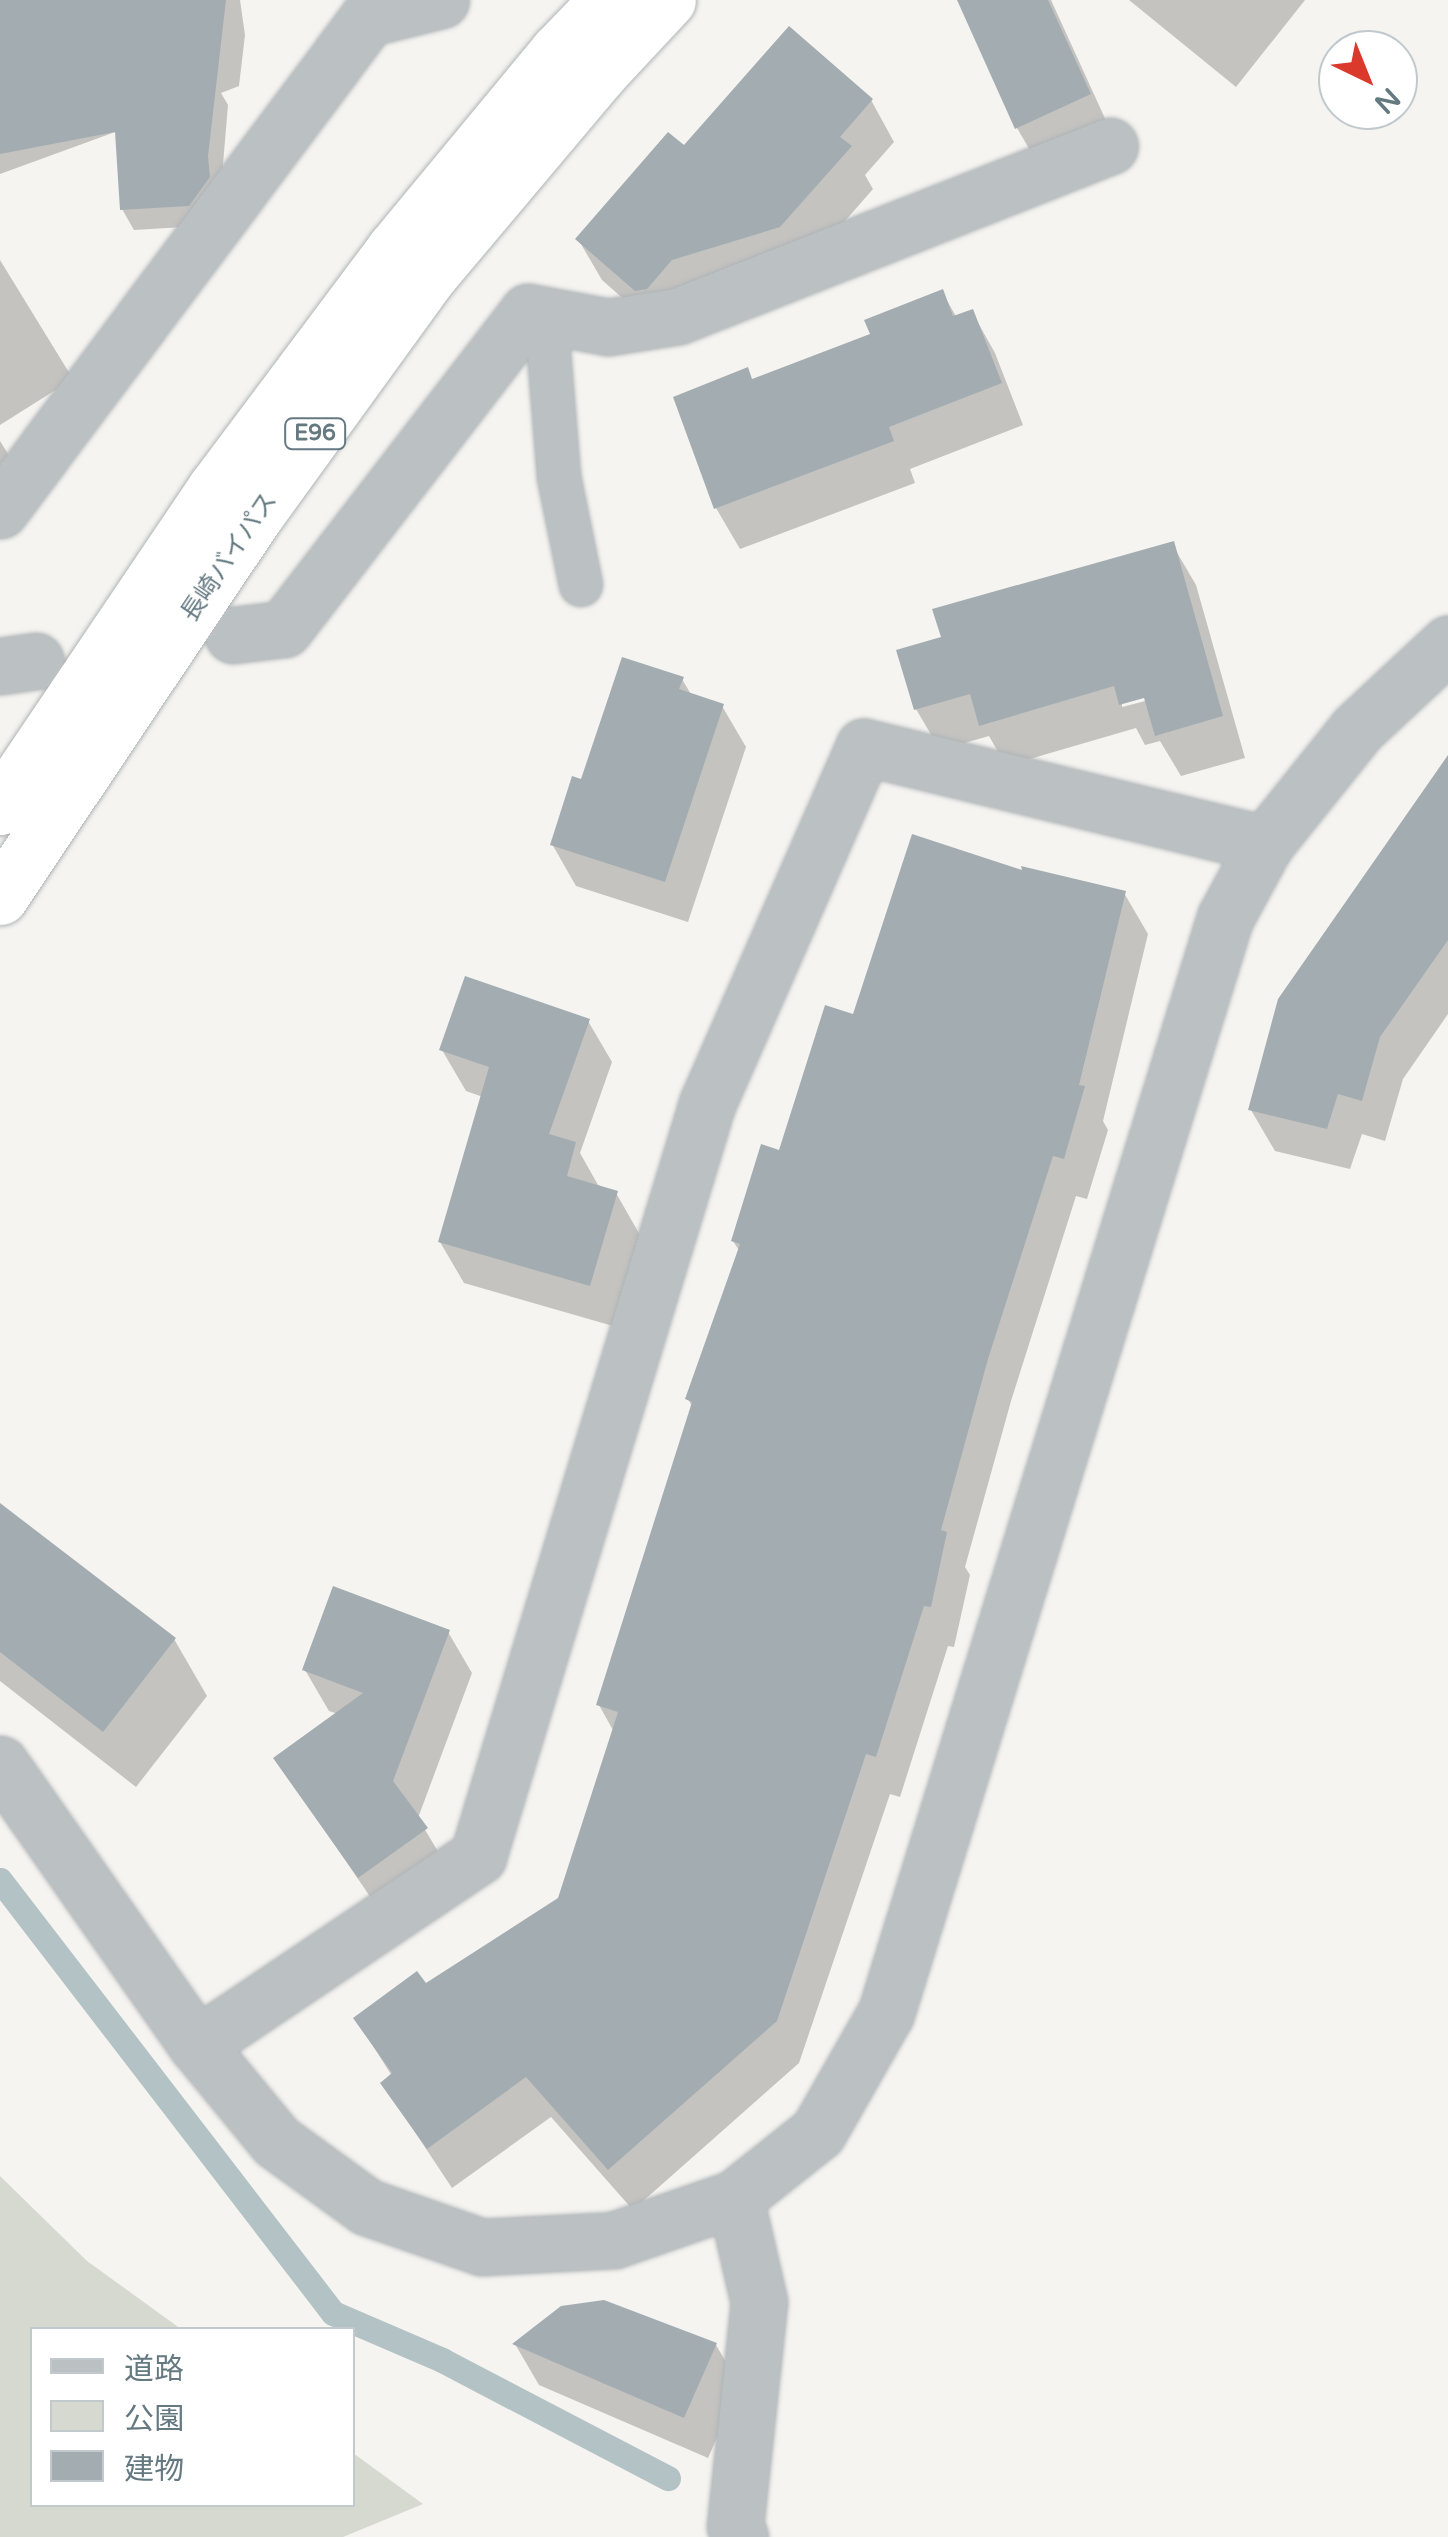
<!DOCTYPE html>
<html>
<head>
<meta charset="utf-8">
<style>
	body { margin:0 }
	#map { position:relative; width:1448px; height:2537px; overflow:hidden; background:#f5f4f1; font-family:"Varela Round","Noto Sans JP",sans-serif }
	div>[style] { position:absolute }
	.green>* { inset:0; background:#d5d9d0 }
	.shadow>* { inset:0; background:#0003 }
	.stream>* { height:25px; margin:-12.5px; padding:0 12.5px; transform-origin:12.5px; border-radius:12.5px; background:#b3c2c4 }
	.building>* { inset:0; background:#a3adb1 }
	.roads { filter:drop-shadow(0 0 2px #afb4b6) drop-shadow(0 0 2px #afb4b6) }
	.service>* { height:42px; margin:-21px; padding:0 21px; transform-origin:21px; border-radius:21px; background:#bbc1c3 }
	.minor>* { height:55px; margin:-27.5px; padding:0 27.5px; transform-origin:27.5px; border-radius:27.5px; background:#bbc1c3 }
	.tertiary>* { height:55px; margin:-27.5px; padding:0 27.5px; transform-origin:27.5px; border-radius:27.5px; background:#bbc1c3 }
	.motorway>* { height:55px; margin:-27.5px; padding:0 27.5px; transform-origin:27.5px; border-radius:27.5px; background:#fff }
	span { translate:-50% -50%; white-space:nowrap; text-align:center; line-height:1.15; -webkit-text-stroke:10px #fff; paint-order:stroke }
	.shield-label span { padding:2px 8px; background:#fff; border:2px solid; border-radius:8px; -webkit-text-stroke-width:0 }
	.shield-label { font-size:22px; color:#657981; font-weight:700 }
	.street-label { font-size:25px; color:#657981 }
	.legend { position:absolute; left:30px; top:2327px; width:325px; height:180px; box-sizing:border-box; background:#fff; border:2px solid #c1c9cd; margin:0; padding:12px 18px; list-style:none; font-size:30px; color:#657981 }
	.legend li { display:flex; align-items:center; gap:20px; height:50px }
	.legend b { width:50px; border:2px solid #c1c9cd }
	.north { position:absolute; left:1318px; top:30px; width:100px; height:100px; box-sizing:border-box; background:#fff; border:2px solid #c1c9cd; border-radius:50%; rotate:137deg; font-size:28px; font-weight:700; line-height:40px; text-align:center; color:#657981 }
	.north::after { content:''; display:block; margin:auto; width:35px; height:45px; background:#db392b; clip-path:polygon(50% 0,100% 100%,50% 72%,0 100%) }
</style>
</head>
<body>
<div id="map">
	<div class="green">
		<i style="clip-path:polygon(0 2176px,87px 2261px,181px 2329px,32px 2330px,32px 2504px,352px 2504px,353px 2453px,423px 2504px,343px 2537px,0 2537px)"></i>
	</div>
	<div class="shadow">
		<i style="clip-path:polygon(0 0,240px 0,245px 35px,239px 86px,221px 93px,228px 105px,220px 200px,200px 226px,134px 230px,122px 209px,170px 112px,0 174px)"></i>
		<i style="clip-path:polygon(960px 0,1051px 0,1113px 136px,1041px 169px,1017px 128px)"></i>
		<i style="clip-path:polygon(1129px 0,1305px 0,1236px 87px)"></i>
		<i style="clip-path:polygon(871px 100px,894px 142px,865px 175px,873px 189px,804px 268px,661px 332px,602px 280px,578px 239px,684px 149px)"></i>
		<i style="clip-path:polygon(0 260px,73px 379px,0 425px)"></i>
		<i style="clip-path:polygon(942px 292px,957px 318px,972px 312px,995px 353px,1023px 425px,910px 469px,915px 483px,740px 549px,716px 508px,753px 382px,873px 336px)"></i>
		<i style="clip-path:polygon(0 441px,25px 481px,0 511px)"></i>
		<i style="clip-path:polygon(evenodd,1172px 544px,1196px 585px,1245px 758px,1181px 776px,1160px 741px,1145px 745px,1136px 728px,1006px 766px,989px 736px,940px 750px,916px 709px,945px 638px,1172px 544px,1156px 693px,1157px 698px,1122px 707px,1122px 702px,1156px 693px)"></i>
		<i style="clip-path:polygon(682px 679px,692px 696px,722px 706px,746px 747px,688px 922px,576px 886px,552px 844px,582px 782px)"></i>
		<i style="clip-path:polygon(1448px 765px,1448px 1014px,1403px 1079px,1385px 1141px,1362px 1134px,1350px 1169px,1275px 1151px,1251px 1110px)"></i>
		<i style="clip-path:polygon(1026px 874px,1124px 893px,1148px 934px,1103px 1121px,1108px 1130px,1087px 1199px,1076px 1196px,1011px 1401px,965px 1567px,970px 1575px,954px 1647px,948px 1646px,900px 1797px,890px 1794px,799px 2063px,633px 2210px,551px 2117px,452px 2188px,383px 2084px,392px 2076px,356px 2019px,426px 1987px,560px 1899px,614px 1732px,599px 1705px,693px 1408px,688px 1399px,740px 1252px,733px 1241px,855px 1018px)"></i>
		<i style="clip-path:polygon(588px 1021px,612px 1062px,580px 1153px,598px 1185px,616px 1193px,640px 1235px,613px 1326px,464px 1283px,440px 1242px,483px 1097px,466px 1091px,442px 1050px)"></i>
		<i style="clip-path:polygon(0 1506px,174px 1639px,207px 1696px,136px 1787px,0 1681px)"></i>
		<i style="clip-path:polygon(448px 1632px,472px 1673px,418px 1818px,449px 1870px,384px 1917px,276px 1759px,338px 1714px,329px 1711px,305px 1670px)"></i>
		<i style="clip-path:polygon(515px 2344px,716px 2345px,740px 2386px,708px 2458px,539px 2385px)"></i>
	</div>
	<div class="stream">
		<i style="left:0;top:1880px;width:546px;rotate:52.44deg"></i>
		<i style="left:333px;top:2313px;width:119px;rotate:23.3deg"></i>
		<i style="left:442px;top:2360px;width:255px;rotate:27.6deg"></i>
	</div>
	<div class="building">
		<i style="clip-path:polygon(0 0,226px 0,208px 156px,210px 177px,189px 206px,120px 210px,115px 132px,0 154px)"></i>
		<i style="clip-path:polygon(957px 0,1048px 0,1091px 94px,1015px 129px)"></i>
		<i style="clip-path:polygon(789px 26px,873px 99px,840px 137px,852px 146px,780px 227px,672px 260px,647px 289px,635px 291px,575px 239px,668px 132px,684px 145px)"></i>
		<i style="clip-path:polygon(943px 289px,953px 316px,973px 309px,1002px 383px,889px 427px,894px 441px,714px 509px,673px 397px,748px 367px,752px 379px,870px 334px,864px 320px)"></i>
		<i style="clip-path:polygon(1174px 541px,1223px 716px,1155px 736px,1144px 698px,1119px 705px,1114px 686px,979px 726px,970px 694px,914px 710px,896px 650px,941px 637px,932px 609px)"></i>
		<i style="clip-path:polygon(622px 657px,684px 677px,679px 689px,724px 704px,665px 882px,550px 845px,572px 776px,581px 779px)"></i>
		<i style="clip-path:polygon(1448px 755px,1448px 940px,1380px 1037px,1362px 1101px,1338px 1094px,1327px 1129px,1248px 1110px,1278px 999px)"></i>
		<i style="clip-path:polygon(912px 834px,1022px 870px,1021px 866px,1126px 891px,1079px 1085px,1085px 1086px,1064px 1159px,1053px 1156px,988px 1359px,941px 1530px,947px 1532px,931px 1607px,924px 1606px,876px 1757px,866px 1754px,777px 2021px,608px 2170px,526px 2077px,427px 2149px,380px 2083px,392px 2073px,353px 2018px,417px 1971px,426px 1983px,558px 1898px,618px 1712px,596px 1705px,692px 1402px,685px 1399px,740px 1244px,731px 1241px,761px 1144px,779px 1150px,825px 1005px,853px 1014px)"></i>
		<i style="clip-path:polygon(465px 976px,590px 1019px,549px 1134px,576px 1142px,567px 1176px,618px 1191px,590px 1286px,438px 1242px,489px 1067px,439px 1050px)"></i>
		<i style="clip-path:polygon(0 1503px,176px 1638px,103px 1732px,0 1652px)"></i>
		<i style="clip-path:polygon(333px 1586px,450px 1630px,393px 1781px,428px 1828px,358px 1878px,273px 1758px,363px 1693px,302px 1670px)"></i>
		<i style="clip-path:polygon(604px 2300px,717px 2343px,684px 2418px,512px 2344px,561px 2306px)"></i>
	</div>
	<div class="roads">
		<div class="service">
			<i style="left:546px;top:315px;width:163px;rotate:85.4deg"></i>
			<i style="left:559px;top:477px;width:110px;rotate:78.5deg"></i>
		</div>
		<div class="minor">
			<i style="left:0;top:510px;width:614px;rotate:-53.2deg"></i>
			<i style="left:368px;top:18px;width:75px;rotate:-13.9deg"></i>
			<i style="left:233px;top:635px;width:51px;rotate:-6.7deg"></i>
			<i style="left:284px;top:629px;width:400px;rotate:-52.4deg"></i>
			<i style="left:528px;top:312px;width:81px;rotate:10.6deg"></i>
			<i style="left:608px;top:327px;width:71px;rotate:-8.9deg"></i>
			<i style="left:678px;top:316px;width:464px;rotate:-21.5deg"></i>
			<i style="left:0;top:666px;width:36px;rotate:-8deg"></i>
			<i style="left:197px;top:2045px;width:339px;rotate:-33.9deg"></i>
			<i style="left:478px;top:1856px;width:786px;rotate:-73.06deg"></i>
			<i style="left:707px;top:1104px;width:390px;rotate:-66.3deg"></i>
			<i style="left:864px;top:747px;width:413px;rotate:13.6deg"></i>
			<i style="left:735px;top:2198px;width:107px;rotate:77deg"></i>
			<i style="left:759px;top:2302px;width:225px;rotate:96.1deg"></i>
			<i style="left:735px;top:2526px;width:12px;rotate:66deg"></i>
		</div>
		<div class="tertiary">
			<i style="left:0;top:1764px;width:343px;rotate:55deg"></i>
			<i style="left:197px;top:2045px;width:124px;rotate:50.5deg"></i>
			<i style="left:276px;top:2141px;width:112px;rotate:36deg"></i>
			<i style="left:367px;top:2207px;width:122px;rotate:19.2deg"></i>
			<i style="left:482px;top:2247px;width:132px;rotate:-3deg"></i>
			<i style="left:614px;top:2240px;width:128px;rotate:-19.1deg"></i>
			<i style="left:735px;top:2198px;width:106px;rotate:-38.5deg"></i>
			<i style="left:818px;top:2132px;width:137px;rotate:-60.3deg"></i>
			<i style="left:886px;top:2013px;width:1146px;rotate:-72.8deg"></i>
			<i style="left:1225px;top:918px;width:84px;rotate:-61.6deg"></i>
			<i style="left:1265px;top:844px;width:147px;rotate:-51.3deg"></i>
			<i style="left:1357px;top:729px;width:125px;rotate:-43deg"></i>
		</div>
		<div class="motorway">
			<i style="left:0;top:807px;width:386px;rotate:-56deg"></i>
			<i style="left:216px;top:487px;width:297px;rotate:-53.2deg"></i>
			<i style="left:394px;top:249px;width:256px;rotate:-50.4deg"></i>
			<i style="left:557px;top:52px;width:72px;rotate:-46.1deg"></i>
			<i style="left:0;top:897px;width:463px;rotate:-56.2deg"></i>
			<i style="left:258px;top:512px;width:291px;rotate:-54.1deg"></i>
			<i style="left:429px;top:276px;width:264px;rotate:-49.9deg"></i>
			<i style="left:599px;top:74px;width:101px;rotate:-47deg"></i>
		</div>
	</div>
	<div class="shield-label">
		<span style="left:315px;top:434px">E96</span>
	</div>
	<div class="street-label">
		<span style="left:229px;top:557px;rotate:-56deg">長崎バイパス</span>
	</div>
	<ul class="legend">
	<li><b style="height:12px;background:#bbc1c3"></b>道路</li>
	<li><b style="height:28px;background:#d5d9d0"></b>公園</li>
	<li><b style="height:28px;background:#a3adb1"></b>建物</li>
	</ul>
	<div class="north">N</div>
</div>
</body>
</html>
